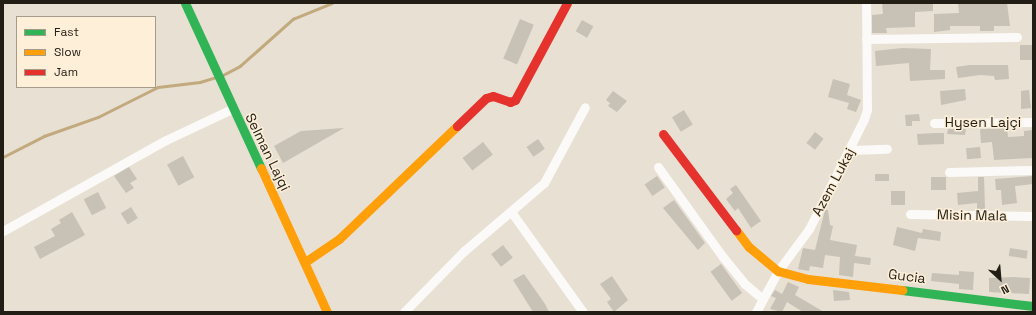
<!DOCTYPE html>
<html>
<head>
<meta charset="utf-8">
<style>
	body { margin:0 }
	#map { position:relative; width:1036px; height:315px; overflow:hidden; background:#e7e0d3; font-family:"Space Grotesk",sans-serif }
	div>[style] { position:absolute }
	.stream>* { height:2.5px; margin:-1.25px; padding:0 1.25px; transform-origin:1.25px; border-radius:1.25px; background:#c2a97e }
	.building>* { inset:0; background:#c7c1b6; transform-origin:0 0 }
	.street>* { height:9px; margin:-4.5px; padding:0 4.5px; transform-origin:4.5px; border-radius:4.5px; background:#fbfaf8 }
	.fast>* { height:9px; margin:-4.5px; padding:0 4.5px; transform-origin:4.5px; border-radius:4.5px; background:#30b455 }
	.slow>* { height:9px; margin:-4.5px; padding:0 4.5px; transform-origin:4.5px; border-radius:4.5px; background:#ff9f0a }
	.jam>* { height:9px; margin:-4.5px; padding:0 4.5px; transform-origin:4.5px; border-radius:4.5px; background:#e5322d }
	span { translate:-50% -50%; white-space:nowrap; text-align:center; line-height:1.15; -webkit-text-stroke:3px #fdefd8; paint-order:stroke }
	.street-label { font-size:14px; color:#221d15 }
	.frame { position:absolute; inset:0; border:4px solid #221d15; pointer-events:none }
	.legend { position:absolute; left:16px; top:16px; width:140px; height:72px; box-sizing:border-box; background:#fdefd8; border:1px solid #a59b8a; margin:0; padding:5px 7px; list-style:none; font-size:12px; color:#221d15 }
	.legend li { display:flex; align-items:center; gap:8px; height:20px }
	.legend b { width:20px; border:1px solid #a59b8a }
	.north { position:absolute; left:980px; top:259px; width:40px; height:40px; -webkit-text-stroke:3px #fdefd8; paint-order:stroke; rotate:154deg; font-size:11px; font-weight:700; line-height:16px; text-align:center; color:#221d15 }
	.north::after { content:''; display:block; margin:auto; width:14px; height:18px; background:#221d15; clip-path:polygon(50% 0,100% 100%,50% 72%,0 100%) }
</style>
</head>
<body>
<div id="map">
	<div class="stream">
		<i style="left:223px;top:75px;width:19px;rotate:-28deg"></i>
		<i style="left:240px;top:66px;width:71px;rotate:-41.6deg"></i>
		<i style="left:293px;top:19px;width:42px;rotate:-22.3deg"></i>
		<i style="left:3px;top:157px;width:46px;rotate:-27.1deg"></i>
		<i style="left:44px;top:136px;width:57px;rotate:-19.4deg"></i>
		<i style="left:98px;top:117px;width:67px;rotate:-26.6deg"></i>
		<i style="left:158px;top:87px;width:42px;rotate:-6.8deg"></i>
		<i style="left:200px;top:82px;width:17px;rotate:-17deg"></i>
	</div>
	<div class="building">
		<i style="clip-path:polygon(882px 3px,933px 3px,933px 11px,915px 12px,915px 27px,886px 28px,887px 33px,872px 33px,872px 15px,883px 14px)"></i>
		<i style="clip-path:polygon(958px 3px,1007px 3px,1010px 26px,994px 26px,994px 31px,980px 31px,980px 26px,950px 26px,950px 30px,934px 32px,934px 14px,959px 13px)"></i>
		<i style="left:520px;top:19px;width:15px;height:43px;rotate:23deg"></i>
		<i style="left:582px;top:20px;width:13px;height:13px;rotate:29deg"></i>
		<i style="left:1020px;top:45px;width:13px;height:15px"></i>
		<i style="clip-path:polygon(902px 48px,931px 49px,930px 70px,945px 70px,945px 79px,910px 81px,909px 63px,876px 66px,875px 51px)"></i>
		<i style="clip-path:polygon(970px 65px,1008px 65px,1009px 79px,995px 80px,994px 76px,980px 75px,958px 78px,956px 67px)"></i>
		<i style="clip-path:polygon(833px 79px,850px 84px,847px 95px,861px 100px,856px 112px,847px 109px,849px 103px,828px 97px)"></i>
		<i style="clip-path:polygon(965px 89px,966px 100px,941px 105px,940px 91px)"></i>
		<i style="clip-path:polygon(1029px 90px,1031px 108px,1021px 109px,1021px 91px)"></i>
		<i style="clip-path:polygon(613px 91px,627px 101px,617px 112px,608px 106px,610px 103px,606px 100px)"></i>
		<i style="left:684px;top:110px;width:17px;height:14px;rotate:59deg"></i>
		<i style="clip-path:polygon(919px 114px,920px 121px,912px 121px,912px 126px,906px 126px,905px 115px)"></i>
		<i style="clip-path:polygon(344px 128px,283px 163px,274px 146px,301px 131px)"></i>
		<i style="clip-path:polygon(1007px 128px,1008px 137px,1024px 136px,1024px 131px,1033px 130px,1033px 158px,994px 160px,992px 142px,981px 143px,980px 129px)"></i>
		<i style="clip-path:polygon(948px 129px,966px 129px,965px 135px,947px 134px)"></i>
		<i style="left:815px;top:132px;width:11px;height:14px;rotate:38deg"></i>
		<i style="clip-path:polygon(935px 133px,944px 133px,944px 144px,918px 145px,917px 134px)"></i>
		<i style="left:538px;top:139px;width:12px;height:14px;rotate:55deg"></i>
		<i style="left:483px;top:142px;width:16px;height:26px;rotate:52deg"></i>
		<i style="left:980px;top:147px;width:11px;height:14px;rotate:85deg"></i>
		<i style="left:183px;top:156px;width:24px;height:18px;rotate:62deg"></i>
		<i style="clip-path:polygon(129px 167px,137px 179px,130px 183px,134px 188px,126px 193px,114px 176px)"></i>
		<i style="left:889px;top:174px;width:7px;height:14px;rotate:90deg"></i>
		<i style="left:657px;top:176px;width:14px;height:15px;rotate:56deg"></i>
		<i style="clip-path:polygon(1033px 176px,1033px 184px,1015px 186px,1017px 203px,1002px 205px,1001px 190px,996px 190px,995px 179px)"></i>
		<i style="left:931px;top:177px;width:15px;height:13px"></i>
		<i style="clip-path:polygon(978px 177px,984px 177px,985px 209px,977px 209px,977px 203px,958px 205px,957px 193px,978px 191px)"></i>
		<i style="clip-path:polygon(736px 185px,761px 221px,751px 228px,738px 208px,735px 211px,726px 199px,733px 193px,730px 189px)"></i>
		<i style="left:905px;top:191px;width:14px;height:14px;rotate:90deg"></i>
		<i style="left:98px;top:192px;width:18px;height:16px;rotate:63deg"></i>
		<i style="clip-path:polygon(674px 200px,705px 243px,698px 250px,663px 208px)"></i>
		<i style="left:131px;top:207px;width:13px;height:12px;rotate:58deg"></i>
		<i style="clip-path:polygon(825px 210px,828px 210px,830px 225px,833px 226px,830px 240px,857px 245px,855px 256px,871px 258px,870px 265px,854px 263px,853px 277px,839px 275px,840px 257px,825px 255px,823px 268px,810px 266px,809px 271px,798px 269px,803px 248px,815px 250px)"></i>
		<i style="clip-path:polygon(72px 212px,85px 235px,40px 259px,34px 247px,55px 236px,51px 229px,61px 223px,59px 220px)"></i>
		<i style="clip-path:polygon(897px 227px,922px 233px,923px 229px,941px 232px,940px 241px,918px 238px,915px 251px,893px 245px)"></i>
		<i style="left:503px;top:245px;width:16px;height:15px;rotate:52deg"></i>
		<i style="left:1010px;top:248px;width:18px;height:8px;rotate:9deg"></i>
		<i style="left:721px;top:264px;width:36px;height:13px;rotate:54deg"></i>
		<i style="clip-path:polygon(959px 271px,974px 272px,973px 290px,959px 289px,959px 284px,931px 281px,932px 273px,959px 275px)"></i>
		<i style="clip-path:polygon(524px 274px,545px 304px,549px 312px,533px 312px,513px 280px)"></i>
		<i style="clip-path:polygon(612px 276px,628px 300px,614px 312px,607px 302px,611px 299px,600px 284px)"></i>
		<i style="clip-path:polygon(1014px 277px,1030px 278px,1029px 294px,989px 292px,989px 278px)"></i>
		<i style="clip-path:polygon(788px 282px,799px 287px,795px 295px,824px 312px,803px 312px,787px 302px,782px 312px,770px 309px,776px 298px,771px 296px,775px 290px,782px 294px)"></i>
		<i style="clip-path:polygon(833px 290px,849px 292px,850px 300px,834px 301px)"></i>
	</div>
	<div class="street">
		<i style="left:866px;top:39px;width:151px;rotate:-0.8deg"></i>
		<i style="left:934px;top:123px;width:99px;rotate:-0.6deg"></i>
		<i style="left:850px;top:150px;width:37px;rotate:-2deg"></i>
		<i style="left:658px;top:167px;width:111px;rotate:54.2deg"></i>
		<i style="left:723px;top:257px;width:35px;rotate:51deg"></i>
		<i style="left:745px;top:284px;width:23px;rotate:40deg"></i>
		<i style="left:949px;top:172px;width:84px;rotate:-1.4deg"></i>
		<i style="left:512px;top:213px;width:122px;rotate:54.4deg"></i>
		<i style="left:910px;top:214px;width:123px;rotate:0.9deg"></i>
		<i style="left:3px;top:231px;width:187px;rotate:-29.2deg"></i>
		<i style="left:166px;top:140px;width:73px;rotate:-25.2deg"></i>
		<i style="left:404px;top:312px;width:86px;rotate:-45.5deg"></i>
		<i style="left:464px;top:251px;width:105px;rotate:-40.4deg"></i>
		<i style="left:544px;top:183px;width:86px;rotate:-61.7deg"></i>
		<i style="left:756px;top:312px;width:47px;rotate:-61.8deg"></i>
		<i style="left:778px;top:271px;width:52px;rotate:-53.6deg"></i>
		<i style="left:809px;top:229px;width:123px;rotate:-63.4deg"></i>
		<i style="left:864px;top:119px;width:9px;rotate:-72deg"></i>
		<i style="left:867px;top:110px;width:107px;rotate:-90.5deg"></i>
	</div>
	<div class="fast">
		<i style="left:185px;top:3px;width:182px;rotate:65.3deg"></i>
		<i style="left:902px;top:290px;width:132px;rotate:7deg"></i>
	</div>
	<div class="slow">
		<i style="left:261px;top:168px;width:158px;rotate:65.4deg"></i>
		<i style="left:736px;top:230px;width:21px;rotate:53deg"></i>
		<i style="left:749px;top:247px;width:38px;rotate:40deg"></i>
		<i style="left:778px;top:271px;width:31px;rotate:15deg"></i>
		<i style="left:808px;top:279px;width:95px;rotate:6.7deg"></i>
		<i style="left:305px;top:262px;width:41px;rotate:-34.1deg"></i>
		<i style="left:339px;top:239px;width:163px;rotate:-43.8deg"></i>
	</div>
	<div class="jam">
		<i style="left:457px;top:126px;width:40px;rotate:-44deg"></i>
		<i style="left:486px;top:98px;width:7px;rotate:-16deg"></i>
		<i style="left:493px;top:96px;width:18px;rotate:19deg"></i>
		<i style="left:510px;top:102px;width:5px;rotate:-22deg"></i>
		<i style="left:515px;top:100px;width:110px;rotate:-61.8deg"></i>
		<i style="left:663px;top:134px;width:121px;rotate:52.8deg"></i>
	</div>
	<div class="street-label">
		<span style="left:983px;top:122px">Hysen Lajçi</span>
		<span style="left:268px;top:152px;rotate:64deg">Selman Lajqi</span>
		<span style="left:833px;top:182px;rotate:-62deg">Azem Lukaj</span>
		<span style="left:972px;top:215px;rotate:1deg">Misin Mala</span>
		<span style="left:907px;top:276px;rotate:7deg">Gucia</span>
	</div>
	<div class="frame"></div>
	<ul class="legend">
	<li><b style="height:5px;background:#30b455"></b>Fast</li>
	<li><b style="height:5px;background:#ff9f0a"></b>Slow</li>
	<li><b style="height:5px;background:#e5322d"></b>Jam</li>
	</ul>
	<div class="north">N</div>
</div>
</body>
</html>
